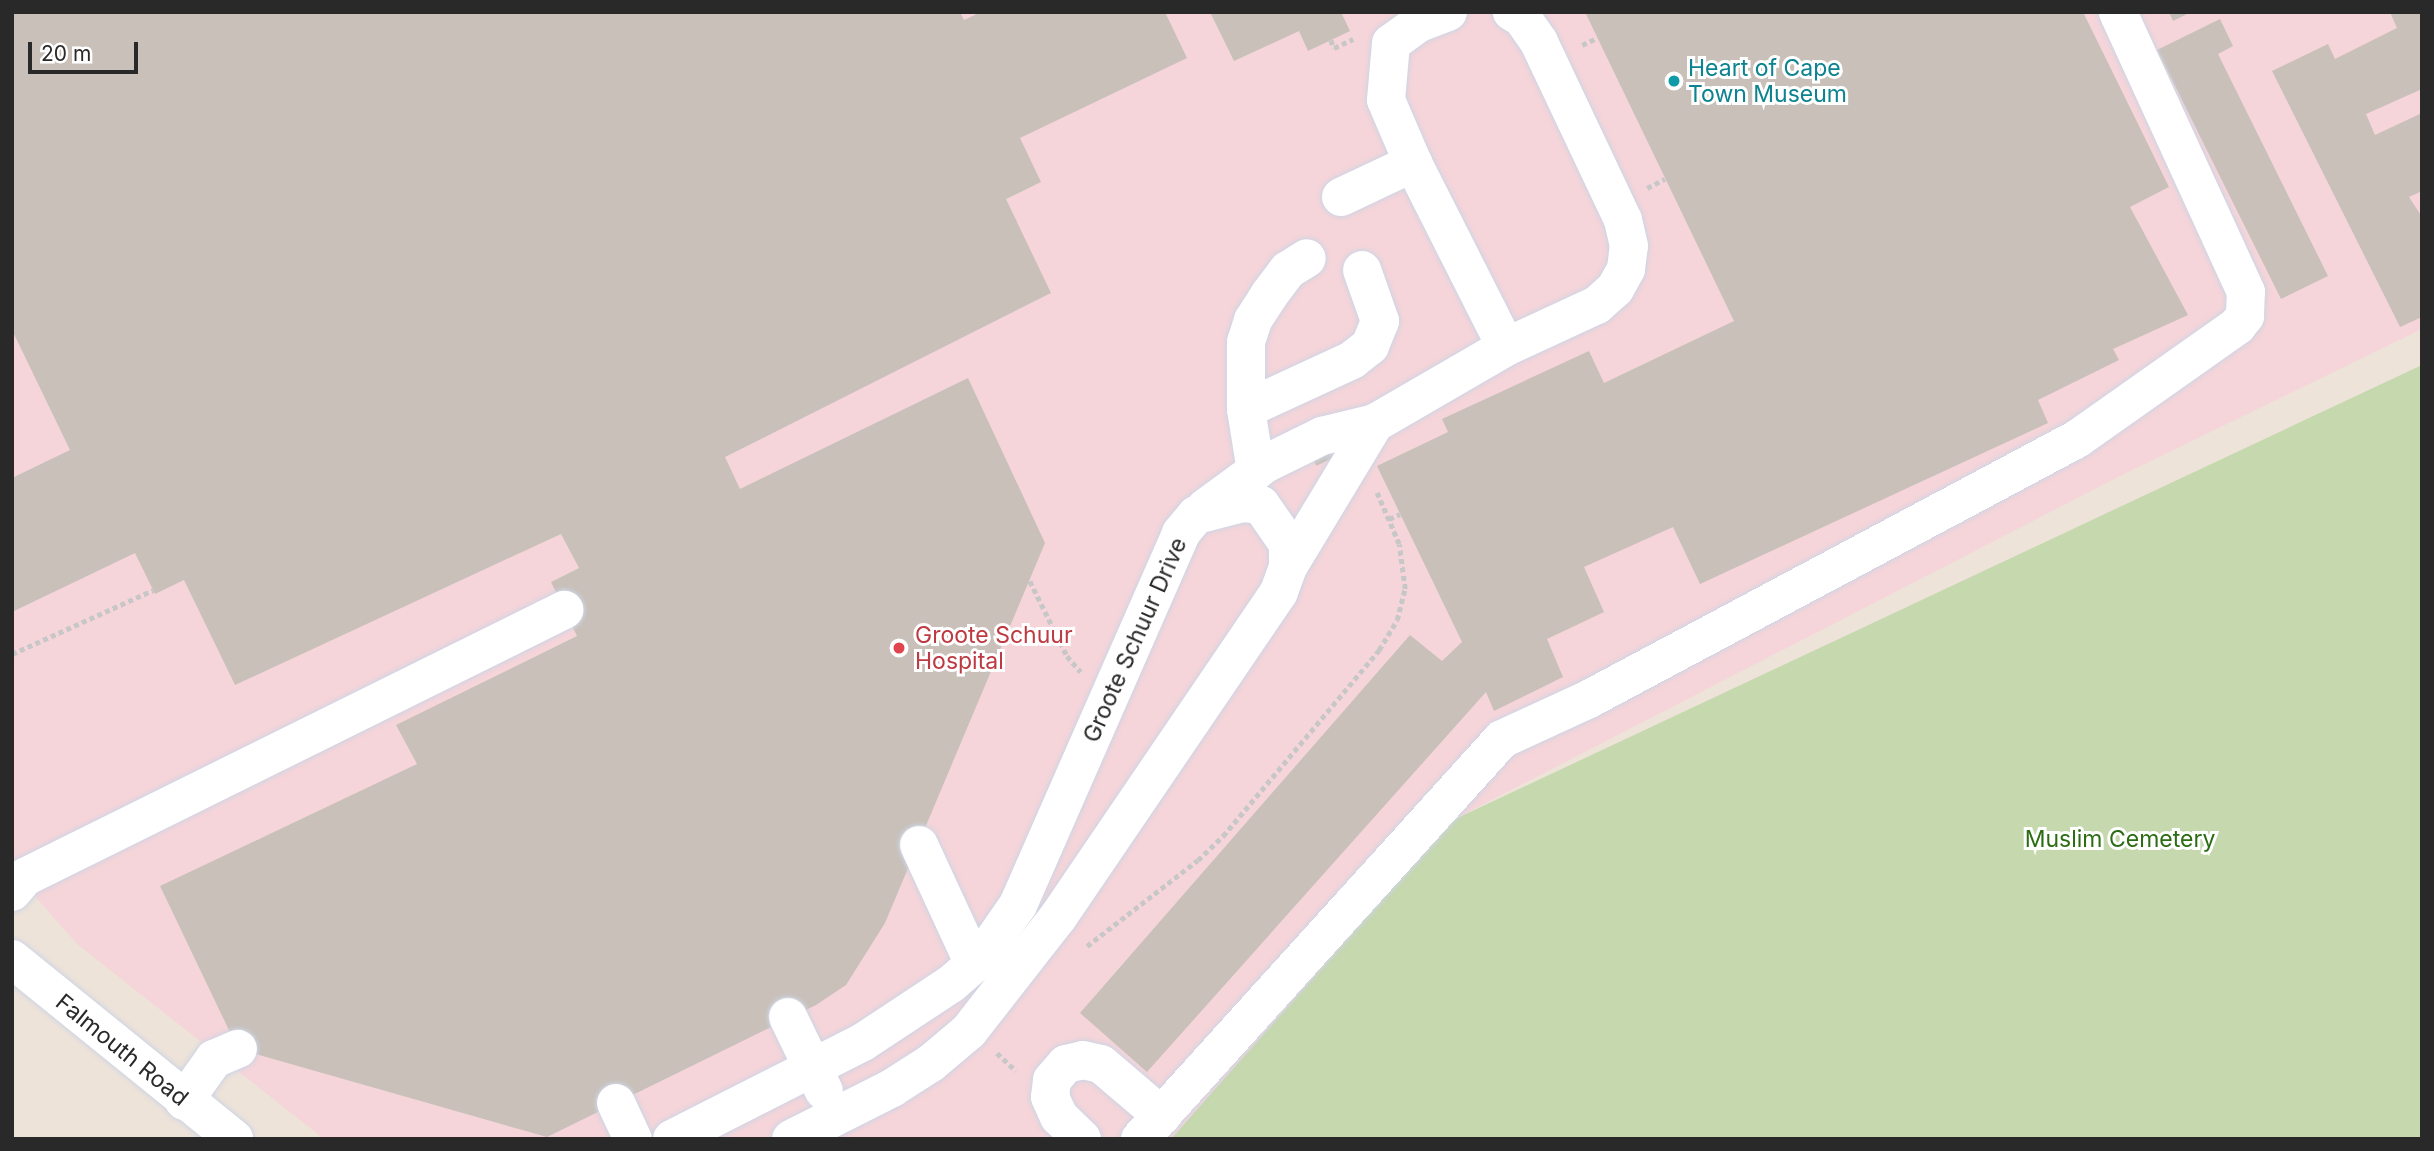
<!DOCTYPE html>
<html>
<head>
<meta charset="utf-8">
<style>
	body { margin:0 }
	#map { position:relative; width:2434px; height:1151px; overflow:hidden; background:#ede3d9; font-family:Inter,sans-serif }
	div>[style] { position:absolute }
	.medical>* { inset:0; background:#f5d5d9 }
	.cemetery>* { inset:0; background:#c6d8ae }
	.building>* { inset:0; background:#c8c0b9; transform-origin:0 0 }
	.path>* { height:4.5px; margin-top:-2.25px; transform-origin:0; background:repeating-linear-gradient(90deg,#c7c7c7 0 5px,transparent 0 8.5px) }
	.roads { filter:drop-shadow(0 0 2px #ced4e4) drop-shadow(0 0 2px #ced4e4) }
	.minor>* { height:38px; margin:-19px; padding:0 19px; transform-origin:19px; border-radius:19px; background:#fff }
	.dots>* { width:19px; height:19px; translate:-50% -50%; box-sizing:border-box; border:4px solid #fff; border-radius:50% }
	span { translate:-50% -50%; white-space:nowrap; text-align:center; line-height:1.15; -webkit-text-stroke:6px #fff; paint-order:stroke }
	.culture-label { font-size:23px; color:#0d838f }
	.left { translate:0 -50%; text-align:left }
	.health-label { font-size:23px; color:#be3a42 }
	.street-label { font-size:23px; color:#292929 }
	.park-label { font-size:23px; color:#2c6c12 }
	.frame { position:absolute; inset:0; border:14px solid #292929; pointer-events:none }
	.scale { position:absolute; left:28px; top:42px; width:110px; height:32px; box-sizing:border-box; border:4px solid #292929; border-top:0; padding-left:9px; font-size:21px; line-height:24px; white-space:nowrap; color:#292929; -webkit-text-stroke:5px #fff; paint-order:stroke }
</style>
</head>
<body>
<div id="map">
	<div class="medical">
		<i style="clip-path:polygon(12px 12px,2422px 12px,2422px 329px,2122px 475px,1451px 821px,1171px 1139px,324px 1139px,77px 944px,12px 870px)"></i>
	</div>
	<div class="cemetery">
		<i style="clip-path:polygon(2422px 365px,2422px 1139px,1171px 1139px,1451px 821px)"></i>
	</div>
	<div class="building">
		<i style="clip-path:polygon(12px 12px,960px 12px,964px 20px,981px 12px,1165px 12px,1187px 58px,1020px 138px,1041px 182px,1006px 199px,1051px 293px,725px 457px,740px 489px,968px 378px,1045px 543px,885px 923px,846px 985px,816px 1005px,547px 1137px,238px 1049px,160px 886px,417px 764px,396px 725px,577px 636px,551px 582px,579px 568px,561px 534px,235px 685px,184px 580px,155px 594px,135px 553px,12px 612px,12px 478px,70px 450px,12px 330px)"></i>
		<i style="clip-path:polygon(1210px 12px,1341px 12px,1350px 31px,1308px 51px,1299px 31px,1234px 61px)"></i>
		<i style="clip-path:polygon(1585px 12px,2083px 12px,2169px 187px,2130px 207px,2188px 315px,2113px 349px,2119px 360px,2038px 400px,2048px 423px,1700px 584px,1673px 527px,1584px 567px,1604px 612px,1547px 639px,1563px 677px,1494px 711px,1486px 692px,1147px 1072px,1080px 1013px,1410px 635px,1442px 661px,1462px 642px,1377px 466px,1448px 432px,1442px 419px,1589px 351px,1604px 383px,1734px 321px)"></i>
		<i style="clip-path:polygon(2169px 12px,2191px 12px,2173px 21px)"></i>
		<i style="clip-path:polygon(2390px 12px,2422px 12px,2422px 89px,2366px 114px,2375px 135px,2422px 113px,2422px 191px,2409px 197px,2422px 217px,2422px 317px,2400px 327px,2272px 71px,2328px 44px,2335px 59px,2397px 28px)"></i>
		<i style="clip-path:polygon(2220px 19px,2233px 46px,2218px 54px,2328px 276px,2281px 299px,2157px 50px)"></i>
		<i style="left:1334px;top:442px;width:14px;height:26px;rotate:65deg"></i>
	</div>
	<div class="path">
		<i style="left:1331px;top:40px;width:9px;rotate:69deg"></i>
		<i style="left:1334px;top:48px;width:21px;rotate:-25deg"></i>
		<i style="left:1582px;top:45px;width:17px;rotate:-25deg"></i>
		<i style="left:1647px;top:188px;width:20px;rotate:-27deg"></i>
		<i style="left:1389px;top:519px;width:12px;rotate:-24deg"></i>
		<i style="left:1030px;top:581px;width:84px;rotate:63.7deg"></i>
		<i style="left:1067px;top:656px;width:21px;rotate:49deg"></i>
		<i style="left:12px;top:654px;width:155px;rotate:-24.4deg"></i>
		<i style="left:1087px;top:946px;width:140px;rotate:-37.8deg"></i>
		<i style="left:1198px;top:860px;width:35px;rotate:-44deg"></i>
		<i style="left:1223px;top:836px;width:243px;rotate:-50deg"></i>
		<i style="left:1379px;top:650px;width:35px;rotate:-59deg"></i>
		<i style="left:1397px;top:620px;width:32px;rotate:-76deg"></i>
		<i style="left:1405px;top:589px;width:45px;rotate:-97.6deg"></i>
		<i style="left:1399px;top:544px;width:56px;rotate:-113.3deg"></i>
		<i style="left:997px;top:1053px;width:26px;rotate:43deg"></i>
	</div>
	<div class="roads">
		<div class="minor">
			<i style="left:1448px;top:12px;width:31px;rotate:159deg"></i>
			<i style="left:1419px;top:23px;width:34px;rotate:144deg"></i>
			<i style="left:1391px;top:43px;width:57px;rotate:95deg"></i>
			<i style="left:1386px;top:100px;width:69px;rotate:66.8deg"></i>
			<i style="left:1413px;top:163px;width:206px;rotate:63.2deg"></i>
			<i style="left:1341px;top:197px;width:80px;rotate:-25.3deg"></i>
			<i style="left:1246px;top:409px;width:117px;rotate:-24.8deg"></i>
			<i style="left:1352px;top:360px;width:23px;rotate:-38deg"></i>
			<i style="left:1370px;top:346px;width:27px;rotate:-68deg"></i>
			<i style="left:1380px;top:321px;width:54px;rotate:-109.4deg"></i>
			<i style="left:1256px;top:471px;width:63px;rotate:-99.2deg"></i>
			<i style="left:1246px;top:409px;width:67px;rotate:-90deg"></i>
			<i style="left:1246px;top:342px;width:23px;rotate:-72deg"></i>
			<i style="left:1253px;top:320px;width:30px;rotate:-57deg"></i>
			<i style="left:1269px;top:295px;width:31px;rotate:-53deg"></i>
			<i style="left:1288px;top:270px;width:22px;rotate:-32deg"></i>
			<i style="left:1205px;top:508px;width:74px;rotate:-36.3deg"></i>
			<i style="left:1265px;top:464px;width:64px;rotate:-26.2deg"></i>
			<i style="left:1322px;top:436px;width:55px;rotate:-13.8deg"></i>
			<i style="left:1375px;top:423px;width:151px;rotate:-30.1deg"></i>
			<i style="left:1506px;top:347px;width:100px;rotate:-24.8deg"></i>
			<i style="left:1597px;top:305px;width:24px;rotate:-42deg"></i>
			<i style="left:1615px;top:289px;width:23px;rotate:-61deg"></i>
			<i style="left:1626px;top:269px;width:23px;rotate:-83deg"></i>
			<i style="left:1629px;top:246px;width:27px;rotate:-103deg"></i>
			<i style="left:1623px;top:220px;width:197px;rotate:-115.3deg"></i>
			<i style="left:1539px;top:42px;width:29px;rotate:-125deg"></i>
			<i style="left:1522px;top:18px;width:12px;rotate:-149deg"></i>
			<i style="left:1288px;top:567px;width:168px;rotate:-58.9deg"></i>
			<i style="left:919px;top:845px;width:131px;rotate:65.2deg"></i>
			<i style="left:12px;top:892px;width:20px;rotate:-49deg"></i>
			<i style="left:25px;top:877px;width:602px;rotate:-26.35deg"></i>
			<i style="left:12px;top:959px;width:286px;rotate:39deg"></i>
			<i style="left:788px;top:1017px;width:82px;rotate:64.1deg"></i>
			<i style="left:184px;top:1101px;width:52px;rotate:-54.5deg"></i>
			<i style="left:214px;top:1059px;width:26px;rotate:-23deg"></i>
			<i style="left:616px;top:1103px;width:40px;rotate:65deg"></i>
			<i style="left:672px;top:1139px;width:214px;rotate:-26.9deg"></i>
			<i style="left:863px;top:1042px;width:105px;rotate:-33.4deg"></i>
			<i style="left:951px;top:984px;width:40px;rotate:-41deg"></i>
			<i style="left:981px;top:958px;width:65px;rotate:-55.1deg"></i>
			<i style="left:1018px;top:905px;width:406px;rotate:-66.3deg"></i>
			<i style="left:1181px;top:533px;width:23px;rotate:-50deg"></i>
			<i style="left:1196px;top:515px;width:49px;rotate:-14.3deg"></i>
			<i style="left:1243px;top:503px;width:18px;rotate:6deg"></i>
			<i style="left:1261px;top:505px;width:47px;rotate:55.3deg"></i>
			<i style="left:1288px;top:544px;width:23px;rotate:90deg"></i>
			<i style="left:1288px;top:567px;width:27px;rotate:110deg"></i>
			<i style="left:1279px;top:592px;width:393px;rotate:124.2deg"></i>
			<i style="left:1058px;top:917px;width:145px;rotate:128deg"></i>
			<i style="left:969px;top:1031px;width:50px;rotate:139.9deg"></i>
			<i style="left:931px;top:1063px;width:46px;rotate:147.3deg"></i>
			<i style="left:892px;top:1088px;width:113px;rotate:153.2deg"></i>
			<i style="left:1082px;top:1139px;width:32px;rotate:-136deg"></i>
			<i style="left:1059px;top:1117px;width:22px;rotate:-114deg"></i>
			<i style="left:1050px;top:1097px;width:17px;rotate:-83deg"></i>
			<i style="left:1052px;top:1080px;width:21px;rotate:-49deg"></i>
			<i style="left:1066px;top:1064px;width:17px;rotate:-13deg"></i>
			<i style="left:1083px;top:1060px;width:18px;rotate:13deg"></i>
			<i style="left:1101px;top:1064px;width:80px;rotate:40.4deg"></i>
			<i style="left:1140px;top:1139px;width:539px;rotate:-47.85deg"></i>
			<i style="left:1502px;top:739px;width:96px;rotate:-24.7deg"></i>
			<i style="left:1589px;top:699px;width:553px;rotate:-28.05deg"></i>
			<i style="left:2077px;top:439px;width:196px;rotate:-35.2deg"></i>
			<i style="left:2237px;top:326px;width:13px;rotate:-51deg"></i>
			<i style="left:2245px;top:316px;width:24px;rotate:-88deg"></i>
			<i style="left:2246px;top:292px;width:308px;rotate:-114.6deg"></i>
		</div>
	</div>
	<div class="dots">
		<i style="left:1674px;top:81px;background:#0f9aa8"></i>
		<i style="left:899px;top:648px;background:#e0444e"></i>
	</div>
	<div class="culture-label">
		<span class="left" style="left:1688px;top:81px">Heart of Cape<br>Town Museum</span>
	</div>
	<div class="health-label">
		<span class="left" style="left:915px;top:648px">Groote Schuur<br>Hospital</span>
	</div>
	<div class="street-label">
		<span style="left:1135px;top:640px;rotate:-66deg">Groote Schuur Drive</span>
		<span style="left:122px;top:1050px;rotate:39deg">Falmouth Road</span>
	</div>
	<div class="park-label">
		<span style="left:2120px;top:839px">Muslim Cemetery</span>
	</div>
	<div class="frame"></div>
	<div class="scale">20 m</div>
</div>
</body>
</html>
